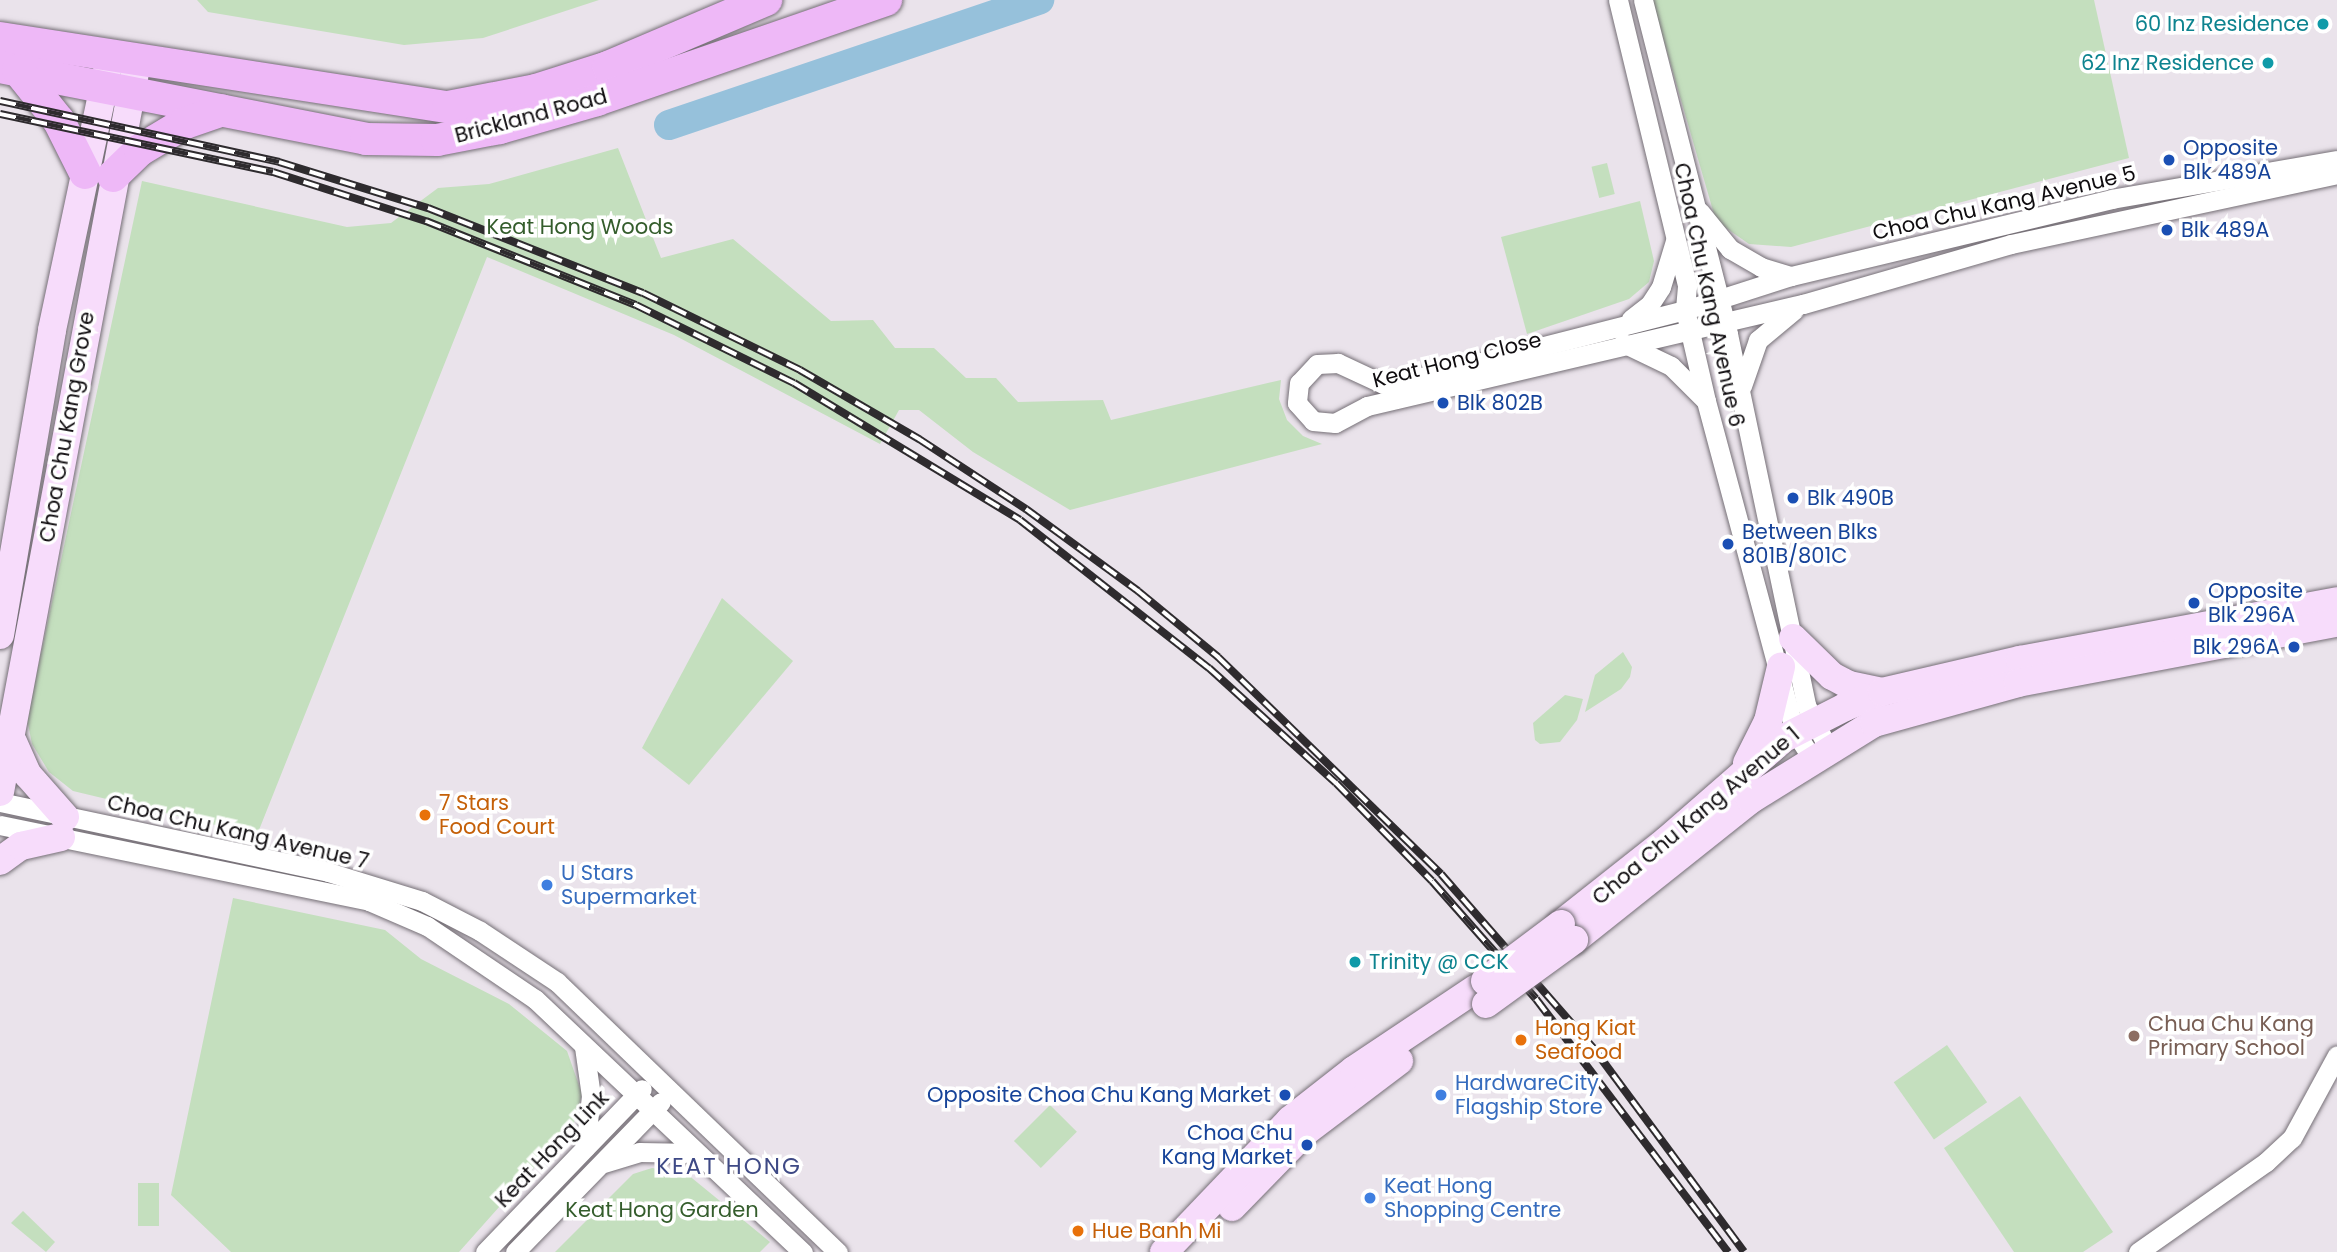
<!DOCTYPE html>
<html>
<head>
<meta charset="utf-8">
<style>
	body { margin:0 }
	#map { position:relative; width:2337px; height:1252px; overflow:hidden; background:#eae3eb; font-family:Poppins,sans-serif }
	div>[style] { position:absolute }
	.green>* { inset:0; background:#c4dfbe; transform-origin:0 0 }
	.river>* { height:30px; margin:-15px; padding:0 15px; transform-origin:15px; border-radius:15px; background:#96c1db }
	.roads { filter:drop-shadow(0 0 2px #756f76) drop-shadow(0 0 2px #756f76) }
	.street>* { height:19px; margin:-9.5px; padding:0 9.5px; transform-origin:9.5px; border-radius:9.5px; background:#fff }
	.secondary>* { height:28px; margin:-14px; padding:0 14px; transform-origin:14px; border-radius:14px; background:#f7dcfb }
	.primary>* { height:32px; margin:-16px; padding:0 16px; transform-origin:16px; border-radius:16px; background:#eeb8f7 }
	.rail>* { height:8px; margin-top:-4px; transform-origin:0; background:repeating-linear-gradient(90deg,#fff 0 16px,#2e2b2e 0 32px); box-sizing:border-box; border-block:2px solid #2e2b2e }
	.bridges { filter:drop-shadow(0 0 2px #756f76) drop-shadow(0 0 2px #756f76) }
	.secondary-bridge>* { height:28px; margin:-14px; padding:0 14px; transform-origin:14px; border-radius:14px; background:#f7dcfb }
	.dots>* { width:19px; height:19px; translate:-50% -50%; box-sizing:border-box; border:4px solid #fff; border-radius:50% }
	span { translate:-50% -50%; white-space:nowrap; text-align:center; line-height:1.15; -webkit-text-stroke:7px #fff; paint-order:stroke }
	.culture-label { font-size:21px; color:#0d838f }
	.right { translate:-100% -50%; text-align:right }
	.left { translate:0 -50%; text-align:left }
	.street-label { font-size:21px; color:#0f0c0f }
	.transit-label { font-size:21px; color:#164399 }
	.park-label { font-size:21px; color:#345d2c }
	.food-label { font-size:21px; color:#c56008 }
	.shop-label { font-size:21px; color:#366cbe }
	.education-label { font-size:21px; color:#785e54 }
	.neighbourhood-label { font-size:23px; color:#3e4985; letter-spacing:2px }
</style>
</head>
<body>
<div id="map">
	<div class="green">
		<i style="clip-path:polygon(197px 0,599px 0,483px 38px,404px 45px,208px 12px)"></i>
		<i style="clip-path:polygon(1652px 0,2094px 0,2129px 158px,1791px 247px,1749px 244px,1716px 221px)"></i>
		<i style="clip-path:polygon(618px 148px,661px 258px,733px 239px,831px 321px,873px 320px,895px 348px,934px 348px,966px 378px,996px 378px,1018px 402px,1103px 400px,1111px 420px,1281px 380px,1279px 399px,1287px 420px,1303px 436px,1322px 444px,1070px 510px,973px 452px,919px 410px,899px 410px,880px 444px,674px 335px,487px 257px,257px 835px,73px 791px,49px 772px,32px 744px,27px 719px,142px 181px,347px 227px,391px 223px,438px 188px,489px 184px)"></i>
		<i style="left:1607px;top:163px;width:32px;height:16px;rotate:76deg"></i>
		<i style="clip-path:polygon(1640px 201px,1654px 261px,1649px 282px,1629px 299px,1527px 334px,1501px 237px)"></i>
		<i style="clip-path:polygon(722px 598px,793px 661px,689px 785px,642px 748px)"></i>
		<i style="clip-path:polygon(1623px 652px,1632px 667px,1630px 677px,1621px 689px,1585px 712px,1595px 675px)"></i>
		<i style="clip-path:polygon(1565px 695px,1583px 699px,1577px 720px,1560px 742px,1540px 744px,1535px 740px,1533px 723px)"></i>
		<i style="clip-path:polygon(233px 898px,385px 930px,421px 959px,509px 1004px,567px 1051px,582px 1094px,574px 1123px,459px 1252px,231px 1252px,171px 1195px)"></i>
		<i style="left:1947px;top:1045px;width:70px;height:65px;rotate:55deg"></i>
		<i style="clip-path:polygon(2020px 1096px,2113px 1232px,2083px 1252px,2014px 1252px,1944px 1148px)"></i>
		<i style="left:1050px;top:1105px;width:38px;height:51px;rotate:45deg"></i>
		<i style="clip-path:polygon(652px 1168px,687px 1174px,770px 1242px,760px 1252px,555px 1252px,633px 1174px)"></i>
		<i style="left:138px;top:1183px;width:21px;height:43px"></i>
		<i style="clip-path:polygon(23px 1211px,55px 1242px,46px 1252px,11px 1223px)"></i>
	</div>
	<div class="river">
		<i style="left:669px;top:125px;width:391px;rotate:-18.7deg"></i>
	</div>
	<div class="roads">
		<div class="street">
			<i style="left:1618px;top:0;width:294px;rotate:76.4deg"></i>
			<i style="left:1687px;top:286px;width:24px;rotate:95deg"></i>
			<i style="left:1685px;top:310px;width:93px;rotate:77deg"></i>
			<i style="left:1706px;top:401px;width:343px;rotate:75deg"></i>
			<i style="left:1795px;top:732px;width:31px;rotate:57deg"></i>
			<i style="left:1643px;top:0;width:345px;rotate:75.7deg"></i>
			<i style="left:1728px;top:334px;width:379px;rotate:78.1deg"></i>
			<i style="left:1806px;top:705px;width:48px;rotate:62.9deg"></i>
			<i style="left:2337px;top:160px;width:228px;rotate:170.2deg"></i>
			<i style="left:2112px;top:199px;width:330px;rotate:166.5deg"></i>
			<i style="left:1791px;top:276px;width:111px;rotate:162.2deg"></i>
			<i style="left:1685px;top:310px;width:288px;rotate:165.7deg"></i>
			<i style="left:1406px;top:381px;width:23px;rotate:173deg"></i>
			<i style="left:1383px;top:384px;width:50px;rotate:-155deg"></i>
			<i style="left:1338px;top:363px;width:21px;rotate:177deg"></i>
			<i style="left:1317px;top:364px;width:26px;rotate:133deg"></i>
			<i style="left:1299px;top:383px;width:20px;rotate:96deg"></i>
			<i style="left:1297px;top:403px;width:24px;rotate:48deg"></i>
			<i style="left:1313px;top:421px;width:22px;rotate:5deg"></i>
			<i style="left:1335px;top:423px;width:36px;rotate:-28deg"></i>
			<i style="left:1367px;top:406px;width:448px;rotate:-13.2deg"></i>
			<i style="left:1803px;top:304px;width:216px;rotate:-16.1deg"></i>
			<i style="left:2011px;top:244px;width:333px;rotate:-12.1deg"></i>
			<i style="left:1700px;top:212px;width:48px;rotate:51deg"></i>
			<i style="left:1730px;top:249px;width:36px;rotate:30deg"></i>
			<i style="left:1761px;top:267px;width:31px;rotate:17deg"></i>
			<i style="left:1631px;top:319px;width:24px;rotate:-38deg"></i>
			<i style="left:1650px;top:304px;width:20px;rotate:-57deg"></i>
			<i style="left:1661px;top:287px;width:48px;rotate:-73.1deg"></i>
			<i style="left:1623px;top:343px;width:53px;rotate:25.6deg"></i>
			<i style="left:1671px;top:366px;width:49px;rotate:45deg"></i>
			<i style="left:1742px;top:386px;width:49px;rotate:-70.8deg"></i>
			<i style="left:1758px;top:340px;width:47px;rotate:-39.8deg"></i>
			<i style="left:0;top:802px;width:335px;rotate:12deg"></i>
			<i style="left:328px;top:872px;width:98px;rotate:17.1deg"></i>
			<i style="left:422px;top:901px;width:65px;rotate:27.3deg"></i>
			<i style="left:480px;top:931px;width:92px;rotate:33.5deg"></i>
			<i style="left:557px;top:982px;width:390px;rotate:43.9deg"></i>
			<i style="left:0;top:825px;width:377px;rotate:11.6deg"></i>
			<i style="left:369px;top:901px;width:63px;rotate:23.3deg"></i>
			<i style="left:427px;top:926px;width:130px;rotate:34.1deg"></i>
			<i style="left:535px;top:999px;width:369px;rotate:43.4deg"></i>
			<i style="left:584px;top:1047px;width:49px;rotate:81.9deg"></i>
			<i style="left:591px;top:1096px;width:52px;rotate:96.6deg"></i>
			<i style="left:604px;top:1163px;width:37px;rotate:-17deg"></i>
			<i style="left:639px;top:1152px;width:57px;rotate:1deg"></i>
			<i style="left:485px;top:1252px;width:226px;rotate:-46.1deg"></i>
			<i style="left:515px;top:1252px;width:209px;rotate:-45.8deg"></i>
			<i style="left:2138px;top:1252px;width:156px;rotate:-35.1deg"></i>
			<i style="left:2266px;top:1162px;width:35px;rotate:-43deg"></i>
			<i style="left:2292px;top:1138px;width:94px;rotate:-61.5deg"></i>
		</div>
		<div class="secondary">
			<i style="left:0;top:635px;width:309px;rotate:-80.3deg"></i>
			<i style="left:52px;top:330px;width:279px;rotate:-78deg"></i>
			<i style="left:1793px;top:638px;width:54px;rotate:44.3deg"></i>
			<i style="left:1832px;top:676px;width:19px;rotate:28deg"></i>
			<i style="left:1849px;top:685px;width:34px;rotate:12deg"></i>
			<i style="left:13px;top:742px;width:36px;rotate:66deg"></i>
			<i style="left:28px;top:775px;width:56px;rotate:48.6deg"></i>
			<i style="left:1747px;top:763px;width:47px;rotate:-63.4deg"></i>
			<i style="left:1768px;top:721px;width:56px;rotate:-76.5deg"></i>
			<i style="left:0;top:792px;width:743px;rotate:-79.37deg"></i>
			<i style="left:0;top:861px;width:26px;rotate:-36deg"></i>
			<i style="left:21px;top:846px;width:41px;rotate:-12.7deg"></i>
			<i style="left:1561px;top:924px;width:134px;rotate:-38.3deg"></i>
			<i style="left:1666px;top:841px;width:157px;rotate:-41.1deg"></i>
			<i style="left:1784px;top:738px;width:68px;rotate:-26.9deg"></i>
			<i style="left:1845px;top:707px;width:40px;rotate:-22deg"></i>
			<i style="left:1882px;top:692px;width:142px;rotate:-13.1deg"></i>
			<i style="left:2020px;top:660px;width:322px;rotate:-10.5deg"></i>
			<i style="left:1574px;top:940px;width:225px;rotate:-38.5deg"></i>
			<i style="left:1750px;top:800px;width:146px;rotate:-31.8deg"></i>
			<i style="left:1874px;top:723px;width:149px;rotate:-15.5deg"></i>
			<i style="left:2018px;top:683px;width:325px;rotate:-10.7deg"></i>
			<i style="left:1232px;top:1207px;width:105px;rotate:-45.8deg"></i>
			<i style="left:1305px;top:1132px;width:118px;rotate:-37.1deg"></i>
			<i style="left:1164px;top:1252px;width:182px;rotate:-46.3deg"></i>
			<i style="left:1290px;top:1120px;width:81px;rotate:-38deg"></i>
			<i style="left:1354px;top:1070px;width:146px;rotate:-33.8deg"></i>
		</div>
		<div class="primary">
			<i style="left:0;top:38px;width:453px;rotate:8.8deg"></i>
			<i style="left:448px;top:107px;width:90px;rotate:-10.9deg"></i>
			<i style="left:536px;top:90px;width:76px;rotate:-17.7deg"></i>
			<i style="left:608px;top:67px;width:172px;rotate:-23deg"></i>
			<i style="left:0;top:67px;width:373px;rotate:11.1deg"></i>
			<i style="left:366px;top:139px;width:71px;rotate:0.8deg"></i>
			<i style="left:437px;top:140px;width:64px;rotate:-10.8deg"></i>
			<i style="left:500px;top:128px;width:101px;rotate:-16.1deg"></i>
			<i style="left:597px;top:100px;width:306px;rotate:-19.1deg"></i>
			<i style="left:18px;top:70px;width:65px;rotate:51.2deg"></i>
			<i style="left:59px;top:121px;width:58px;rotate:63.4deg"></i>
			<i style="left:113px;top:176px;width:37px;rotate:-44deg"></i>
			<i style="left:140px;top:150px;width:52px;rotate:-31deg"></i>
			<i style="left:185px;top:123px;width:39px;rotate:-19deg"></i>
		</div>
	</div>
	<div class="rail">
		<i style="left:0;top:101px;width:286px;rotate:12.3deg"></i>
		<i style="left:279px;top:162px;width:156px;rotate:17.2deg"></i>
		<i style="left:428px;top:208px;width:231px;rotate:21.6deg"></i>
		<i style="left:643px;top:293px;width:175px;rotate:26.1deg"></i>
		<i style="left:800px;top:370px;width:138px;rotate:30.1deg"></i>
		<i style="left:919px;top:439px;width:128px;rotate:33.2deg"></i>
		<i style="left:1026px;top:509px;width:139px;rotate:36.2deg"></i>
		<i style="left:1138px;top:591px;width:104px;rotate:39.5deg"></i>
		<i style="left:1218px;top:657px;width:311px;rotate:44.2deg"></i>
		<i style="left:1441px;top:874px;width:232px;rotate:48.8deg"></i>
		<i style="left:1594px;top:1049px;width:252px;rotate:53.5deg"></i>
		<i style="left:0;top:114px;width:279px;rotate:12deg"></i>
		<i style="left:273px;top:172px;width:161px;rotate:17.8deg"></i>
		<i style="left:426px;top:221px;width:226px;rotate:21.8deg"></i>
		<i style="left:636px;top:305px;width:176px;rotate:26.3deg"></i>
		<i style="left:794px;top:383px;width:264px;rotate:31.2deg"></i>
		<i style="left:1020px;top:520px;width:240px;rotate:38.1deg"></i>
		<i style="left:1209px;top:668px;width:171px;rotate:42.2deg"></i>
		<i style="left:1336px;top:783px;width:137px;rotate:45.6deg"></i>
		<i style="left:1432px;top:881px;width:157px;rotate:48.6deg"></i>
		<i style="left:1536px;top:999px;width:318px;rotate:52.8deg"></i>
	</div>
	<div class="bridges">
		<div class="secondary-bridge">
			<i style="left:1485px;top:981px;width:95px;rotate:-36.9deg"></i>
			<i style="left:1486px;top:1004px;width:109px;rotate:-36deg"></i>
		</div>
	</div>
	<div class="dots">
		<i style="left:2323px;top:24px;background:#0f9aa8"></i>
		<i style="left:2268px;top:63px;background:#0f9aa8"></i>
		<i style="left:2169px;top:160px;background:#1a4fb4"></i>
		<i style="left:2167px;top:230px;background:#1a4fb4"></i>
		<i style="left:1443px;top:403px;background:#1a4fb4"></i>
		<i style="left:1793px;top:498px;background:#1a4fb4"></i>
		<i style="left:1728px;top:544px;background:#1a4fb4"></i>
		<i style="left:2194px;top:603px;background:#1a4fb4"></i>
		<i style="left:2294px;top:647px;background:#1a4fb4"></i>
		<i style="left:425px;top:815px;background:#e8710a"></i>
		<i style="left:547px;top:885px;background:#3f7fe0"></i>
		<i style="left:1355px;top:962px;background:#0f9aa8"></i>
		<i style="left:2134px;top:1036px;background:#8d6e63"></i>
		<i style="left:1521px;top:1040px;background:#e8710a"></i>
		<i style="left:1285px;top:1095px;background:#1a4fb4"></i>
		<i style="left:1441px;top:1095px;background:#3f7fe0"></i>
		<i style="left:1307px;top:1145px;background:#1a4fb4"></i>
		<i style="left:1370px;top:1198px;background:#3f7fe0"></i>
		<i style="left:1078px;top:1231px;background:#e8710a"></i>
	</div>
	<div class="culture-label">
		<span class="right" style="left:2309px;top:24px">60 Inz Residence</span>
		<span class="right" style="left:2254px;top:63px">62 Inz Residence</span>
		<span class="left" style="left:1369px;top:962px">Trinity @ CCK</span>
	</div>
	<div class="street-label">
		<span style="left:531px;top:116px;rotate:-15deg">Brickland Road</span>
		<span style="left:2004px;top:203px;rotate:-13deg">Choa Chu Kang Avenue 5</span>
		<span style="left:1709px;top:295px;rotate:78deg">Choa Chu Kang Avenue 6</span>
		<span style="left:1457px;top:360px;rotate:-14deg">Keat Hong Close</span>
		<span style="left:67px;top:427px;rotate:-80deg">Choa Chu Kang Grove</span>
		<span style="left:1696px;top:816px;rotate:-40deg">Choa Chu Kang Avenue 1</span>
		<span style="left:238px;top:832px;rotate:13deg">Choa Chu Kang Avenue 7</span>
		<span style="left:552px;top:1149px;rotate:-46deg">Keat Hong Link</span>
	</div>
	<div class="transit-label">
		<span class="left" style="left:2183px;top:160px">Opposite<br>Blk 489A</span>
		<span class="left" style="left:2181px;top:230px">Blk 489A</span>
		<span class="left" style="left:1457px;top:403px">Blk 802B</span>
		<span class="left" style="left:1807px;top:498px">Blk 490B</span>
		<span class="left" style="left:1742px;top:544px">Between Blks<br>801B/801C</span>
		<span class="left" style="left:2208px;top:603px">Opposite<br>Blk 296A</span>
		<span class="right" style="left:2280px;top:647px">Blk 296A</span>
		<span class="right" style="left:1271px;top:1095px">Opposite Choa Chu Kang Market</span>
		<span class="right" style="left:1293px;top:1145px">Choa Chu<br>Kang Market</span>
	</div>
	<div class="park-label">
		<span style="left:580px;top:227px">Keat Hong Woods</span>
		<span style="left:662px;top:1210px">Keat Hong Garden</span>
	</div>
	<div class="food-label">
		<span class="left" style="left:439px;top:815px">7 Stars<br>Food Court</span>
		<span class="left" style="left:1535px;top:1040px">Hong Kiat<br>Seafood</span>
		<span class="left" style="left:1092px;top:1231px">Hue Banh Mi</span>
	</div>
	<div class="shop-label">
		<span class="left" style="left:561px;top:885px">U Stars<br>Supermarket</span>
		<span class="left" style="left:1455px;top:1095px">HardwareCity<br>Flagship Store</span>
		<span class="left" style="left:1384px;top:1198px">Keat Hong<br>Shopping Centre</span>
	</div>
	<div class="education-label">
		<span class="left" style="left:2148px;top:1036px">Chua Chu Kang<br>Primary School</span>
	</div>
	<div class="neighbourhood-label">
		<span style="left:729px;top:1166px">KEAT HONG</span>
	</div>
</div>
</body>
</html>
